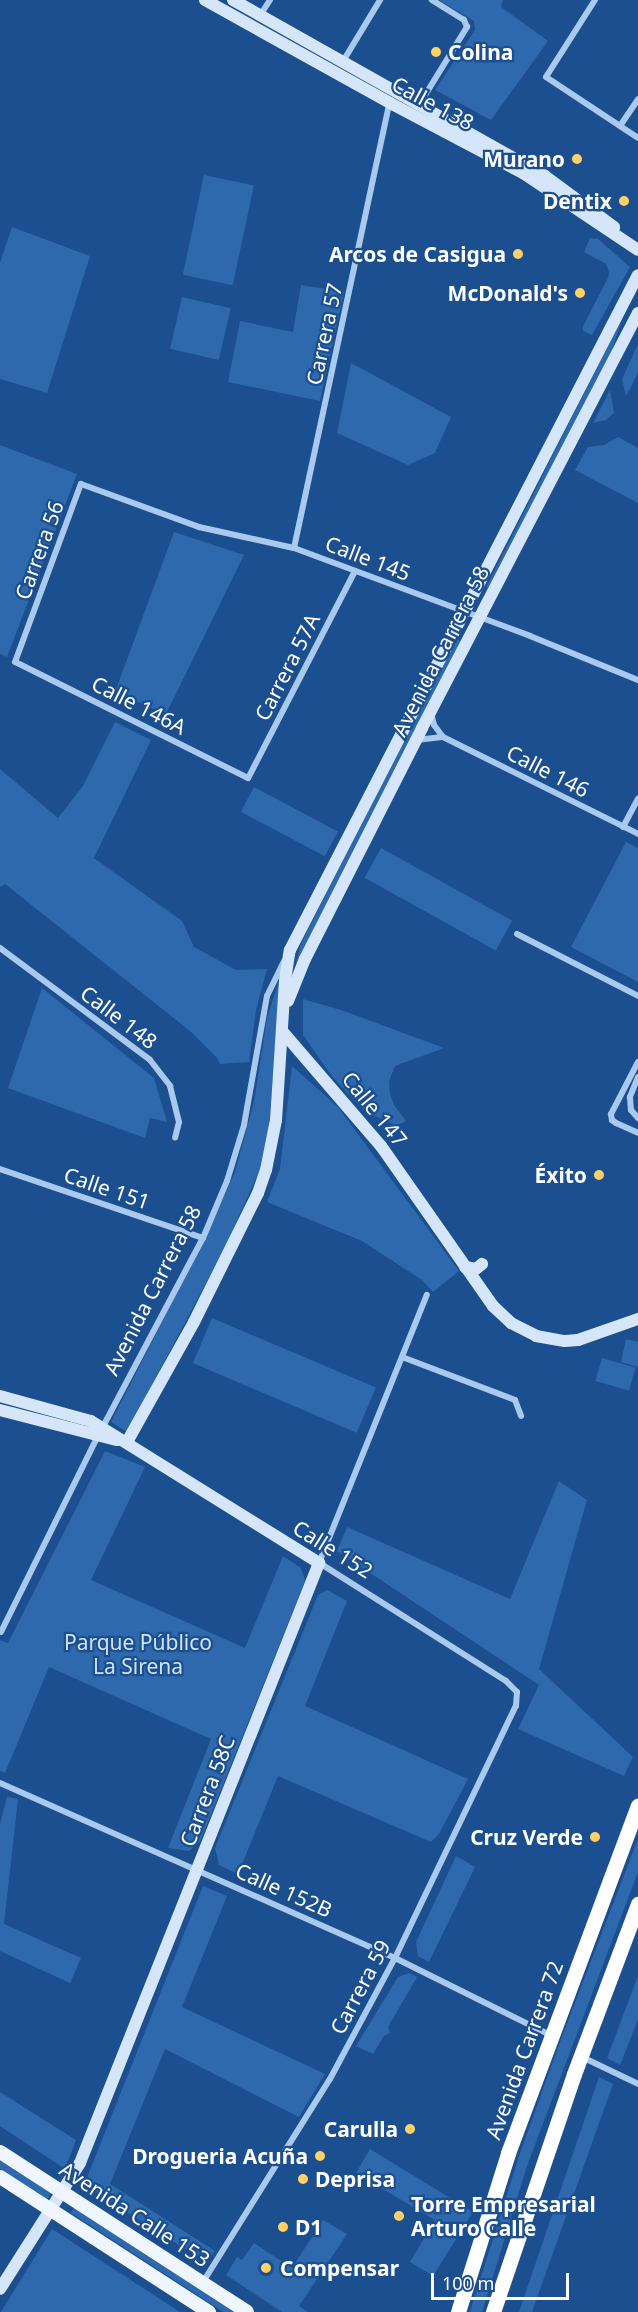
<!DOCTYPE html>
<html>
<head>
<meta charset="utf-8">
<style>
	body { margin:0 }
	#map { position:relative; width:638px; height:2312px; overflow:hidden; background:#1b4f8f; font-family:"Noto Sans",sans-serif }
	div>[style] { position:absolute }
	.green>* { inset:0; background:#2e69ad; transform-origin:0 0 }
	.street>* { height:6px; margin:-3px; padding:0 3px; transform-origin:3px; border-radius:3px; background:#a9c9ee }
	.secondary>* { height:12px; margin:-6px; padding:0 6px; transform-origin:6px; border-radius:6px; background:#d6e6fa }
	.primary>* { height:14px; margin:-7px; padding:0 7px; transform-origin:7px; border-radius:7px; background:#f0f6ff }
	.highway>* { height:15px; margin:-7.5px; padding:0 7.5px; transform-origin:7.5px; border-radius:7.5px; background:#fff }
	.dots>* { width:16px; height:16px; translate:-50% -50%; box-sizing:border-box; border:3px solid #1b4f8f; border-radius:50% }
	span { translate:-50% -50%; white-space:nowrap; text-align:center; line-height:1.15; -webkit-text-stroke:4.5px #1b4f8f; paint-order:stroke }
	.poi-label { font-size:21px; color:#fff; font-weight:700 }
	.left { translate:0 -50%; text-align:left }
	.right { translate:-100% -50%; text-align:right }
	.street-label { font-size:21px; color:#fff }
	.park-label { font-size:21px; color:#cfe3fa }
	.scale { position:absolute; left:431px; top:2273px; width:138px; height:27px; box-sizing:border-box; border:3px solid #fff; border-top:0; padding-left:8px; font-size:18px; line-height:21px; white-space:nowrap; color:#fff; -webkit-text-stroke:4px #1b4f8f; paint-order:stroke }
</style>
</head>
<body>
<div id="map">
	<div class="green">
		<i style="clip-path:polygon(439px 0,503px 0,501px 7px,548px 41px,491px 120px,435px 90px,475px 30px,474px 21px)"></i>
		<i style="left:204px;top:175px;width:51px;height:102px;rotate:12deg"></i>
		<i style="clip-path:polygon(12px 227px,90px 256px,47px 393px,0 379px,0 263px)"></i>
		<i style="clip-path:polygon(590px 238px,598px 239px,630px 267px,592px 335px,583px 331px,583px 326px,608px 278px,609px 272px,606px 264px,584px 252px)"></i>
		<i style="clip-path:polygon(301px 285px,344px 292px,320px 401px,228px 382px,240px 321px,293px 332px)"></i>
		<i style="left:182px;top:297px;width:50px;height:53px;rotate:13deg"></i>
		<i style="clip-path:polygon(623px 317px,608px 361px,488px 588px,486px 587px)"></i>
		<i style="clip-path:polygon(638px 344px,638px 373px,626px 396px,622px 379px)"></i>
		<i style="clip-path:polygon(351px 363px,451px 417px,435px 453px,408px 465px,337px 433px)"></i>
		<i style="clip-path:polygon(610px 390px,614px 413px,606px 420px,593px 423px)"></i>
		<i style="clip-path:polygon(618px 437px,638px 448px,638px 503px,575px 470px,588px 447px,604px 445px)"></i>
		<i style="clip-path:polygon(0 445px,77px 474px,7px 657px,0 654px)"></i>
		<i style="clip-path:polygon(174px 532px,244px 555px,166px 714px,115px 692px)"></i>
		<i style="clip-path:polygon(455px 638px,461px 641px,292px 981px,300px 946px)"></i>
		<i style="clip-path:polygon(115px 722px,151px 740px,94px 858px,182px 921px,194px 947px,236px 970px,267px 969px,256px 1010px,249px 1062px,220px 1064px,218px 1059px,190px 1031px,5px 884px,0 887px,0 769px,58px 818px,83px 786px)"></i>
		<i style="left:254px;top:787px;width:95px;height:28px;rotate:28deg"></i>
		<i style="clip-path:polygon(626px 842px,638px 848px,638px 982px,571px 947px)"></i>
		<i style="left:381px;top:848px;width:150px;height:34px;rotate:29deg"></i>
		<i style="clip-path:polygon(280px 978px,269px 1129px,259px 1172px,222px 1253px,127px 1432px,111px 1422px,206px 1236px,235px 1172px,254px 1102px,267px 1018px)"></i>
		<i style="clip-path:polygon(42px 988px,154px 1078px,167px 1122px,150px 1118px,145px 1138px,8px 1088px)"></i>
		<i style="clip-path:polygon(303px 999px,344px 1011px,444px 1048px,395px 1066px,389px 1081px,390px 1094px,394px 1105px,406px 1121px,397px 1126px,364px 1111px,331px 1075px,303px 1035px)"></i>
		<i style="clip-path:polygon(292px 1066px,338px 1107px,459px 1271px,433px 1292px,422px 1280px,362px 1241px,267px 1202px,280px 1169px)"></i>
		<i style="left:212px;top:1318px;width:178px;height:49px;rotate:23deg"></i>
		<i style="clip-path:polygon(626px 1339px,638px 1342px,638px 1367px,621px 1362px)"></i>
		<i style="left:602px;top:1358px;width:35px;height:24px;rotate:16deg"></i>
		<i style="clip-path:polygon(105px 1451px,145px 1467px,91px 1580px,245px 1648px,283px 1556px,301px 1568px,305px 1581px,200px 1842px,189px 1851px,168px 1848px,211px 1739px,49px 1667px,5px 1773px,0 1771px,0 1640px,8px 1643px)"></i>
		<i style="clip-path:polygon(559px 1481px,587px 1500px,539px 1669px,633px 1757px,624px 1776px,518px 1729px,539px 1685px,337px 1551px,347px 1527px,510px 1599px)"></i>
		<i style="clip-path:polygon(327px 1590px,347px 1601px,305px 1706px,468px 1779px,439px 1834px,431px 1842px,278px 1776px,238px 1874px,219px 1865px,215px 1848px,318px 1595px)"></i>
		<i style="clip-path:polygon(7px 1797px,18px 1799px,4px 1924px,81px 1958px,70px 1983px,0 1951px,0 1824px)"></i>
		<i style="clip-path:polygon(638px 1839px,638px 1872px,527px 2166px,482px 2312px,470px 2312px,519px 2156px,560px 2042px)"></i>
		<i style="clip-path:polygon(456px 1856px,475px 1867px,429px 1962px,418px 1956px,416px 1942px)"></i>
		<i style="clip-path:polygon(203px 1886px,227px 1896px,182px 2007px,325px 2074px,299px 2117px,165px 2049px,110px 2184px,215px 2251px,208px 2260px,204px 2261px,84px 2185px)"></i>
		<i style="clip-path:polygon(409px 1973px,417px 1977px,388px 2027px,390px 2033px,384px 2036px,373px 2054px,356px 2046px,398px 1977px)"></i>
		<i style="clip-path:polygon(638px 1976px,638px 2020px,620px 2065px,607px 2058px)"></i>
		<i style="clip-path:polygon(599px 2077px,613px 2084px,532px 2312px,519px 2312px)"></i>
		<i style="clip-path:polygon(0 2092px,76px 2140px,65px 2169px,0 2126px)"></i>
		<i style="clip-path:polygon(370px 2149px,473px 2212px,433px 2276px,410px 2262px,435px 2220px,356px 2173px)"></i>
		<i style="clip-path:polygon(0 2157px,52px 2192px,47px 2200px,0 2169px)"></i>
		<i style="left:75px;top:2206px;width:193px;height:8px;rotate:33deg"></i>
		<i style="clip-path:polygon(323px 2220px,347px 2234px,299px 2306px,308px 2312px,282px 2312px,226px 2275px,237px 2257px,242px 2260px,254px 2243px,292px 2268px)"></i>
		<i style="clip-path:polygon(52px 2229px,120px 2273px,180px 2312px,1px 2312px)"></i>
	</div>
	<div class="street">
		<i style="left:595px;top:0;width:91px;rotate:122.5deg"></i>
		<i style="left:546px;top:77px;width:110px;rotate:33.5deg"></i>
		<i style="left:259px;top:17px;width:20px;rotate:-57deg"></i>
		<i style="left:342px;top:63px;width:74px;rotate:-58.9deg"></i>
		<i style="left:419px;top:105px;width:92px;rotate:-58.4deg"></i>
		<i style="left:467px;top:27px;width:8px;rotate:-113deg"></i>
		<i style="left:464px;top:20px;width:38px;rotate:-148deg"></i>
		<i style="left:620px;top:126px;width:32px;rotate:-56deg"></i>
		<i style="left:294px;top:548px;width:456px;rotate:-77.9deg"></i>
		<i style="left:355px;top:571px;width:233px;rotate:117.3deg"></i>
		<i style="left:248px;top:778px;width:260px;rotate:-153.5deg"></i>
		<i style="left:15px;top:662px;width:190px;rotate:-69.7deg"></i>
		<i style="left:81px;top:484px;width:126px;rotate:20deg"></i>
		<i style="left:199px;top:527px;width:97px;rotate:12.5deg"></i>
		<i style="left:294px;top:548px;width:252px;rotate:20.4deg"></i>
		<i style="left:530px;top:636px;width:117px;rotate:22.2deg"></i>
		<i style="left:431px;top:713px;width:12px;rotate:76deg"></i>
		<i style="left:434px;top:725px;width:15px;rotate:53deg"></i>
		<i style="left:443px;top:737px;width:218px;rotate:26.4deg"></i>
		<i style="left:417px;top:740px;width:25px;rotate:-7deg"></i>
		<i style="left:623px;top:827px;width:32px;rotate:-62deg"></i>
		<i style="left:517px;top:934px;width:136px;rotate:27.1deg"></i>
		<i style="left:0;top:948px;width:187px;rotate:36.7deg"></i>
		<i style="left:150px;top:1060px;width:33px;rotate:52deg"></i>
		<i style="left:170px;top:1086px;width:37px;rotate:76deg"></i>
		<i style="left:179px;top:1122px;width:16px;rotate:104deg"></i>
		<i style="left:638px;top:1062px;width:59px;rotate:117.4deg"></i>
		<i style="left:611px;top:1114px;width:6px;rotate:81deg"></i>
		<i style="left:612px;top:1120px;width:5px;rotate:37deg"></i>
		<i style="left:616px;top:1123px;width:24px;rotate:24deg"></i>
		<i style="left:638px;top:1077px;width:22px;rotate:112deg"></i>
		<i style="left:630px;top:1097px;width:13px;rotate:86deg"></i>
		<i style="left:631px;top:1110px;width:11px;rotate:49deg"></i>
		<i style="left:0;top:1169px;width:214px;rotate:18.8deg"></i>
		<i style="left:402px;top:1357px;width:121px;rotate:20.8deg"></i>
		<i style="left:515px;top:1400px;width:17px;rotate:69deg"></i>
		<i style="left:1px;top:1632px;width:219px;rotate:-63.7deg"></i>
		<i style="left:98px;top:1436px;width:224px;rotate:-62.1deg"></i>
		<i style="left:203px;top:1238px;width:62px;rotate:-67.2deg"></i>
		<i style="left:227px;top:1181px;width:59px;rotate:-73.1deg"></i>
		<i style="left:244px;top:1125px;width:131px;rotate:-79.9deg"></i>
		<i style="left:267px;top:996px;width:39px;rotate:-64deg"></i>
		<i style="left:0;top:1783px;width:432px;rotate:23.9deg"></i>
		<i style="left:395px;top:1958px;width:173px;rotate:26.4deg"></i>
		<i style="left:582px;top:2057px;width:62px;rotate:25.7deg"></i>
		<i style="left:203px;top:2282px;width:239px;rotate:-58deg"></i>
		<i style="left:330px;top:2079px;width:137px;rotate:-61.8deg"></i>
		<i style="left:395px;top:1958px;width:280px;rotate:-64.4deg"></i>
		<i style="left:516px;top:1706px;width:14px;rotate:-86deg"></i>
		<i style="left:517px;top:1692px;width:16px;rotate:-135deg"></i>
		<i style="left:506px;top:1681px;width:221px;rotate:-147.7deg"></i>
		<i style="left:319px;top:1563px;width:289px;rotate:-68.1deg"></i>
	</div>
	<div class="secondary">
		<i style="left:205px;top:0;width:212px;rotate:29.1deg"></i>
		<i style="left:390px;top:103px;width:150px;rotate:27.8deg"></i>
		<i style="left:523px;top:173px;width:138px;rotate:33.8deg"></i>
		<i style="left:233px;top:0;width:358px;rotate:29.4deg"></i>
		<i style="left:545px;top:176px;width:86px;rotate:36.5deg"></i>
		<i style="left:288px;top:1001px;width:45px;rotate:-68deg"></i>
		<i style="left:305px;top:959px;width:259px;rotate:-63.1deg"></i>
		<i style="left:422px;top:728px;width:468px;rotate:-62.5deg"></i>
		<i style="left:282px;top:1031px;width:152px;rotate:49.3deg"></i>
		<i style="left:381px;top:1146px;width:195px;rotate:55deg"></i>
		<i style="left:493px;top:1306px;width:25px;rotate:43deg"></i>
		<i style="left:511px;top:1323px;width:28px;rotate:27deg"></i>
		<i style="left:536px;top:1336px;width:29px;rotate:10deg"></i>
		<i style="left:565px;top:1341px;width:13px;rotate:-4deg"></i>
		<i style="left:578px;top:1340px;width:64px;rotate:-19.3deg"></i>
		<i style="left:465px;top:1267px;width:11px;rotate:10deg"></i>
		<i style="left:476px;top:1269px;width:8px;rotate:-40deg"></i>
		<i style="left:0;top:1396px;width:94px;rotate:15.4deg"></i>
		<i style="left:91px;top:1421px;width:269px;rotate:31.9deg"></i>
		<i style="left:319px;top:1563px;width:646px;rotate:111.72deg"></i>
		<i style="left:80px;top:2163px;width:149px;rotate:122.4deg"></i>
		<i style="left:0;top:1410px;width:121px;rotate:14.4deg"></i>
		<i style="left:127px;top:1442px;width:137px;rotate:-60.8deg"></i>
		<i style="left:194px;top:1322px;width:144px;rotate:-63.6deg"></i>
		<i style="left:258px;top:1193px;width:24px;rotate:-71deg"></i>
		<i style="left:266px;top:1170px;width:51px;rotate:-78.7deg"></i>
		<i style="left:276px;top:1120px;width:140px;rotate:-86.3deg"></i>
		<i style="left:285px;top:980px;width:30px;rotate:-81deg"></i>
		<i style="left:290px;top:950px;width:759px;rotate:-62.73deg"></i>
	</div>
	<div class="primary">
		<i style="left:0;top:2152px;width:294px;rotate:32.9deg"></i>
		<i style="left:0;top:2177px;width:249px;rotate:32.9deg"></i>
	</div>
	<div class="highway">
		<i style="left:458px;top:2312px;width:167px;rotate:-72.5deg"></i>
		<i style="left:508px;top:2153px;width:371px;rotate:-69.5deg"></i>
		<i style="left:493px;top:2312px;width:251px;rotate:-71.2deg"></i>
		<i style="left:574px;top:2074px;width:182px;rotate:-69.4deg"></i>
	</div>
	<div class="dots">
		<i style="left:436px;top:52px;background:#ffd166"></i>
		<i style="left:577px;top:159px;background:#ffd166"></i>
		<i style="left:624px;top:201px;background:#ffd166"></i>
		<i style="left:518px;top:254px;background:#ffd166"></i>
		<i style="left:580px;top:293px;background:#ffd166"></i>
		<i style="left:599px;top:1175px;background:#ffd166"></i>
		<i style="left:595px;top:1837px;background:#ffd166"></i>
		<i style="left:410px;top:2129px;background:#ffd166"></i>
		<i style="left:320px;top:2156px;background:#ffd166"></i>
		<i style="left:303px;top:2179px;background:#ffd166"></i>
		<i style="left:399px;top:2216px;background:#ffd166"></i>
		<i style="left:283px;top:2227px;background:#ffd166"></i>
		<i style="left:266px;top:2268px;background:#ffd166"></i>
	</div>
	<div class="poi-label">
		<span class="left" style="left:448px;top:52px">Colina</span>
		<span class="right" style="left:565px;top:159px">Murano</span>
		<span class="right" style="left:612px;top:201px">Dentix</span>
		<span class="right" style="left:506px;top:254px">Arcos de Casigua</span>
		<span class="right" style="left:568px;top:293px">McDonald's</span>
		<span class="right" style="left:587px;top:1175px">Éxito</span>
		<span class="right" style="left:583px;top:1837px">Cruz Verde</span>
		<span class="right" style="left:398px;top:2129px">Carulla</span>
		<span class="right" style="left:308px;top:2156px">Drogueria Acuña</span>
		<span class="left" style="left:315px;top:2179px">Deprisa</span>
		<span class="left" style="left:411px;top:2216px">Torre Empresarial<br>Arturo Calle</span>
		<span class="left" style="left:295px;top:2227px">D1</span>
		<span class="left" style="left:280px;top:2268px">Compensar</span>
	</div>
	<div class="street-label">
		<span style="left:433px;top:103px;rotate:28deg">Calle 138</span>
		<span style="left:324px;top:334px;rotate:-78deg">Carrera 57</span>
		<span style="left:39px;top:550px;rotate:-70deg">Carrera 56</span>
		<span style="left:368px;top:558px;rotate:21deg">Calle 145</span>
		<span style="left:440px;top:651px;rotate:-63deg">Avenida Carrera 58</span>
		<span style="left:287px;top:667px;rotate:-63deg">Carrera 57A</span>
		<span style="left:139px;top:705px;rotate:27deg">Calle 146A</span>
		<span style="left:548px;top:771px;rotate:27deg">Calle 146</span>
		<span style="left:119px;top:1017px;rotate:37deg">Calle 148</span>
		<span style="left:375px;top:1109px;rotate:51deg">Calle 147</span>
		<span style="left:107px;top:1188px;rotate:19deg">Calle 151</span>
		<span style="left:152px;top:1290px;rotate:-63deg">Avenida Carrera 58</span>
		<span style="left:333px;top:1549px;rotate:32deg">Calle 152</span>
		<span style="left:207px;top:1791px;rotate:-69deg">Carrera 58C</span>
		<span style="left:284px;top:1890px;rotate:24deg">Calle 152B</span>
		<span style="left:360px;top:1987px;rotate:-62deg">Carrera 59</span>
		<span style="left:524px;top:2050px;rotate:-70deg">Avenida Carrera 72</span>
		<span style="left:135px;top:2214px;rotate:33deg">Avenida Calle 153</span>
	</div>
	<div class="park-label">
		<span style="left:138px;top:1654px">Parque Público<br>La Sirena</span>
	</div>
	<div class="scale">100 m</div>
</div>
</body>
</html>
